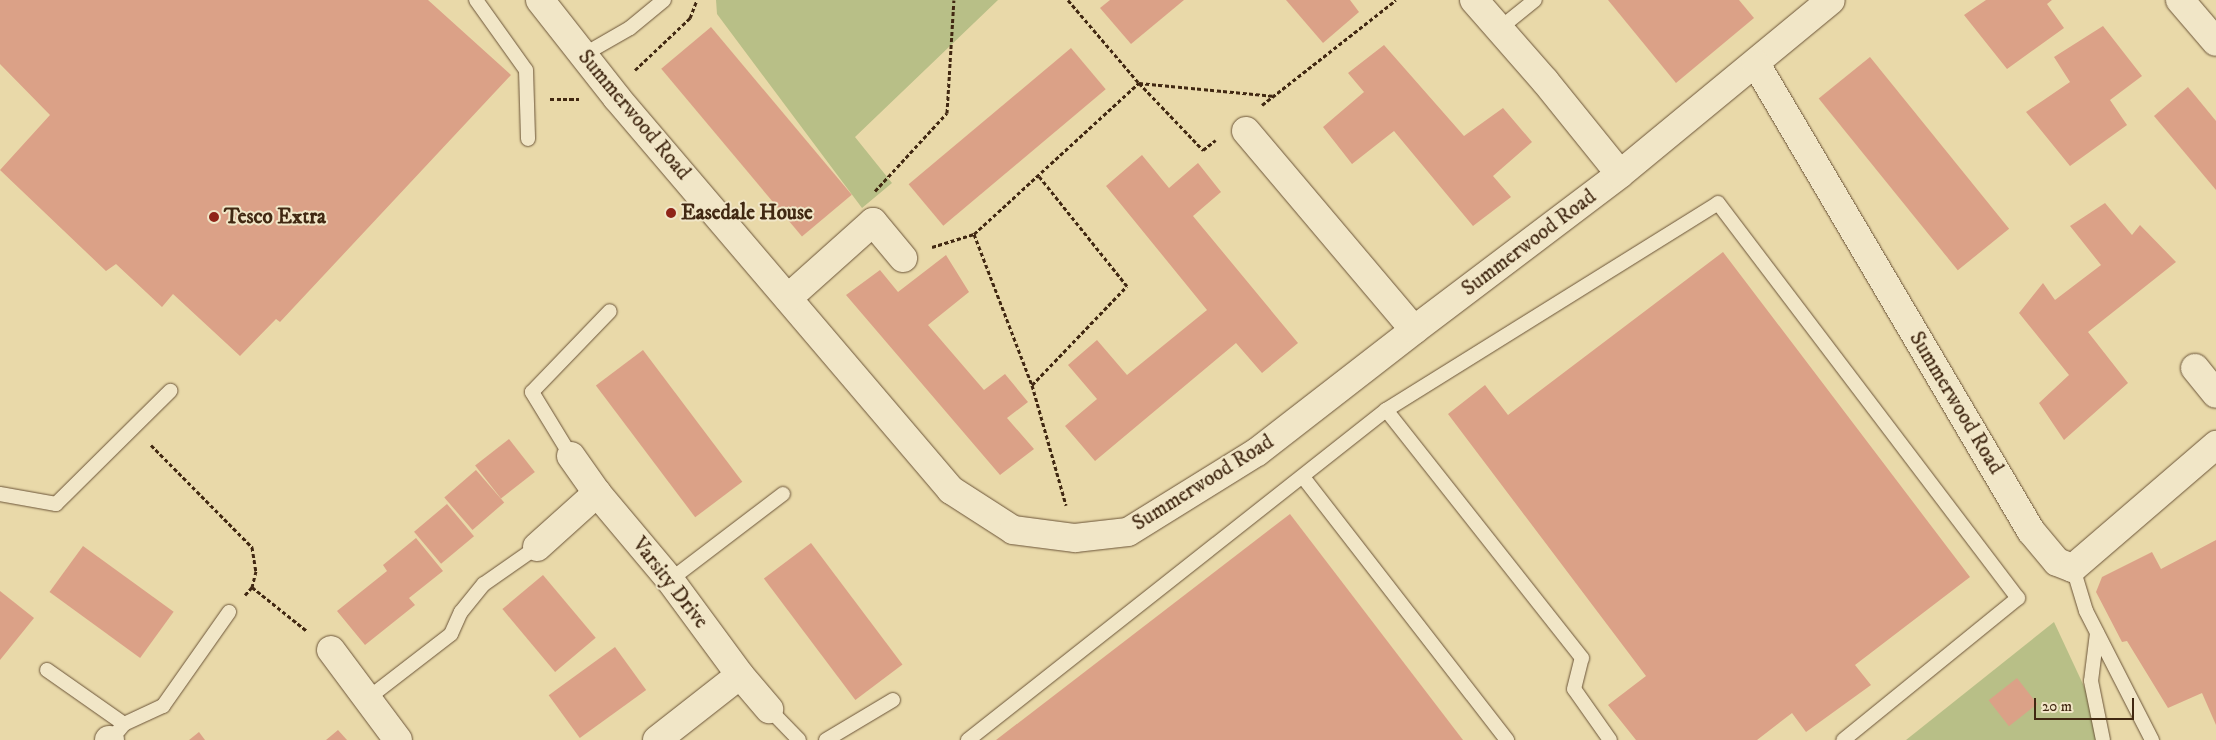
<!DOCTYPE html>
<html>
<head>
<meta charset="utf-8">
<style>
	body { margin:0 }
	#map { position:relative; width:2216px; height:740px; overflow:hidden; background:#e9d9a9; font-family:"IM FELL DW Pica",serif }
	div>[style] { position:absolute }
	.green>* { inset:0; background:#b8bf87 }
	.building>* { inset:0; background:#dba187; transform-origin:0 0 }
	.path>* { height:3px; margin-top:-1.5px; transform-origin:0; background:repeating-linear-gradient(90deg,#412812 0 4px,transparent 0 6.5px) }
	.roads { filter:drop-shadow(0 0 1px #6b5438) drop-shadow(0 0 1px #6b5438) }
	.service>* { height:14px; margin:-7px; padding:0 7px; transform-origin:7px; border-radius:7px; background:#f1e6c7 }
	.minor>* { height:28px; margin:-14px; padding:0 14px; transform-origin:14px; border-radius:14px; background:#f1e6c7 }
	.dots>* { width:14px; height:14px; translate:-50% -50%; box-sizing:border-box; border:2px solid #f1e6c7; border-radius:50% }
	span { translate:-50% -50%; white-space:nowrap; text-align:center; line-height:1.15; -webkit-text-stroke:4px #f1e6c7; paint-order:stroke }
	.street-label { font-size:21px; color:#412812 }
	.poi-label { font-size:21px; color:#412812; font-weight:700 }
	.left { translate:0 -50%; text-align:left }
	.scale { position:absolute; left:2034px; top:698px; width:100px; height:22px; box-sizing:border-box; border:2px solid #412812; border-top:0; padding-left:6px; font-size:15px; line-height:18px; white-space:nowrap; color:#412812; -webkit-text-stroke:4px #f1e6c7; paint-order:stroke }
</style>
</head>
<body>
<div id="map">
	<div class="green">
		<i style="clip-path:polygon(716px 0,998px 0,855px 137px,892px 183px,862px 208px,717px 14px)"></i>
		<i style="clip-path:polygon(2054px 622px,2109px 740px,1906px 740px)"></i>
	</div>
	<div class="building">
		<i style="clip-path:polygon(0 0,428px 0,511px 75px,280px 322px,276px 319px,240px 356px,173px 294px,162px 307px,116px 264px,106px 271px,0 170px,50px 115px,0 64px)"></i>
		<i style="clip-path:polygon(1110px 0,1184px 0,1131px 44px,1100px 8px)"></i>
		<i style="clip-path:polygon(1286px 0,1350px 0,1359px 12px,1323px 43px)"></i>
		<i style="clip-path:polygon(1608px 0,1739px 0,1754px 18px,1676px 83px)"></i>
		<i style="clip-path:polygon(1986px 0,2052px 0,2047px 4px,2064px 28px,2007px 69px,1964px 15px)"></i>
		<i style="clip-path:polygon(2103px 26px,2142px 76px,2110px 100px,2127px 125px,2070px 166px,2026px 112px,2070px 82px,2054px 57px)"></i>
		<i style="left:711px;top:27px;width:219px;height:65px;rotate:50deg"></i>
		<i style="clip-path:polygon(1384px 45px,1464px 136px,1503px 108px,1532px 142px,1493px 176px,1511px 197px,1473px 226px,1394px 131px,1352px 164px,1323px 127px,1364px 92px,1348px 73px)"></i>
		<i style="left:1071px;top:48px;width:54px;height:212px;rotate:50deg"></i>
		<i style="left:1870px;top:57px;width:221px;height:66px;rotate:51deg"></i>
		<i style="clip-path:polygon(2188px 87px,2216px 121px,2216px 190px,2154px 116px)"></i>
		<i style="clip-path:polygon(1142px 155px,1169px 188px,1198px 163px,1221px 192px,1193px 216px,1298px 343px,1262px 373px,1236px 343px,1095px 461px,1065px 426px,1097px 399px,1068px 365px,1097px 340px,1127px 375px,1207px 310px,1106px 186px)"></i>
		<i style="clip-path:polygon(2105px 203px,2132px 235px,2140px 225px,2176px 262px,2088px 332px,2128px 383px,2064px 440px,2039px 403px,2069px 375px,2019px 313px,2043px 283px,2055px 300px,2101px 265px,2070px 226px)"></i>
		<i style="clip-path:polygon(1723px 252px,1970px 577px,1855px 665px,1871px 685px,1806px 732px,1792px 713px,1757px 740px,1636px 740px,1608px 705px,1646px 676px,1448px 414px,1485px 385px,1508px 415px)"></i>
		<i style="clip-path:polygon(946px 255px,969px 292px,928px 325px,984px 390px,1005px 374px,1028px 402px,1007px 418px,1034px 449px,1000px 475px,846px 295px,880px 270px,898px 292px)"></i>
		<i style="left:643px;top:350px;width:165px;height:59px;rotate:53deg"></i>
		<i style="left:509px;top:439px;width:42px;height:43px;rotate:52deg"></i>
		<i style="left:476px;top:470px;width:43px;height:42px;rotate:49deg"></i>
		<i style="left:447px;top:504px;width:42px;height:43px;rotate:50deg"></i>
		<i style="clip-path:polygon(1290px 514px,1463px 740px,996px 740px)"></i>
		<i style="clip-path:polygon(416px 538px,443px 571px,409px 598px,415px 605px,365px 645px,337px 611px,387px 571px,383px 565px)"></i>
		<i style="clip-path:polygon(2216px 540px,2216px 725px,2202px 693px,2168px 708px,2127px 641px,2122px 642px,2096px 592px,2102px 577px,2152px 552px,2161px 569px)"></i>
		<i style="left:811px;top:543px;width:152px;height:59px;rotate:53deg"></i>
		<i style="left:83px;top:546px;width:112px;height:57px;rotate:36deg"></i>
		<i style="left:543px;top:575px;width:82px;height:53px;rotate:50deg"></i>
		<i style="clip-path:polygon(0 591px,34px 618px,0 660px)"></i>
		<i style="left:615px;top:647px;width:53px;height:82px;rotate:54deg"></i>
		<i style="left:2017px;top:678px;width:33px;height:36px;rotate:52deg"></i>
		<i style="clip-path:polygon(338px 730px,347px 740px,326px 740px)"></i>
		<i style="clip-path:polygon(199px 732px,205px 740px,189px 740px)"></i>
	</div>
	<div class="path">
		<i style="left:1068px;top:0;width:109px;rotate:49.5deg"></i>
		<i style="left:1139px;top:83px;width:93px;rotate:46.3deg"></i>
		<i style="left:1203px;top:150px;width:16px;rotate:-38deg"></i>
		<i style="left:635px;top:70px;width:76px;rotate:-43.4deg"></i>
		<i style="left:690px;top:18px;width:19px;rotate:-69deg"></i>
		<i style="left:550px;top:99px;width:29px"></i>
		<i style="left:1262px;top:105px;width:170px;rotate:-38.1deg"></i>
		<i style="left:875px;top:191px;width:106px;rotate:-47.3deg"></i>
		<i style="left:947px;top:113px;width:113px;rotate:-86.5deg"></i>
		<i style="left:974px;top:234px;width:162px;rotate:69deg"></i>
		<i style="left:1032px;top:385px;width:125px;rotate:74.2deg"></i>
		<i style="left:932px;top:247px;width:44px;rotate:-17.2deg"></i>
		<i style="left:974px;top:234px;width:224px;rotate:-42.5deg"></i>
		<i style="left:1139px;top:83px;width:136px;rotate:5.5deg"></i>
		<i style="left:1032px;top:385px;width:137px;rotate:-46.2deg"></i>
		<i style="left:1127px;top:286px;width:142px;rotate:-128.7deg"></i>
		<i style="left:151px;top:445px;width:144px;rotate:45.3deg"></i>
		<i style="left:252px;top:547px;width:24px;rotate:81deg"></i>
		<i style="left:256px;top:571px;width:16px;rotate:104deg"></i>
		<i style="left:245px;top:595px;width:11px;rotate:-49deg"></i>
		<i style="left:252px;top:587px;width:70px;rotate:38.7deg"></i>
	</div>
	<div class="roads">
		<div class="service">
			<i style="left:476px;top:0;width:86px;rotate:54.5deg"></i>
			<i style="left:526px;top:70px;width:69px;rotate:88.3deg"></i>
			<i style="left:1499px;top:29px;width:46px;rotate:-38.9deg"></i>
			<i style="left:583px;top:55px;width:54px;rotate:-29.9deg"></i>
			<i style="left:630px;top:28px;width:44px;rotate:-39.5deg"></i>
			<i style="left:571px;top:456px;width:75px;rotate:-121.4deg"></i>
			<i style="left:532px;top:392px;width:112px;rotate:-46.1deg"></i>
			<i style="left:1303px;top:477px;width:333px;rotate:52.2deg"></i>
			<i style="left:0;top:494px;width:57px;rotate:10.1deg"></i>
			<i style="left:56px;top:504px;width:161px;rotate:-44.7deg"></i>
			<i style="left:2073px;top:568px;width:45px;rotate:73.2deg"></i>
			<i style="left:2086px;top:611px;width:145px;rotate:62.9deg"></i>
			<i style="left:670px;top:580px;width:142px;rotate:-37.3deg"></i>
			<i style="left:2097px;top:633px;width:48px;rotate:97.1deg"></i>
			<i style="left:2091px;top:681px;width:60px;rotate:78.5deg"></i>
			<i style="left:47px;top:670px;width:94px;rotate:35deg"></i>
			<i style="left:124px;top:724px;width:8px;rotate:130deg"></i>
			<i style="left:367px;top:699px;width:106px;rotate:-37.7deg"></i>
			<i style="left:451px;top:634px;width:24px;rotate:-66deg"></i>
			<i style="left:461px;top:612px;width:36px;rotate:-51deg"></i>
			<i style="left:484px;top:584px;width:65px;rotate:-34.9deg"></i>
			<i style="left:769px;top:709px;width:43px;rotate:45.9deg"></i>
			<i style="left:124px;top:724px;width:43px;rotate:-24.8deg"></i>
			<i style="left:163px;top:706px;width:115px;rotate:-54.9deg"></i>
			<i style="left:826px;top:740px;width:78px;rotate:-30.8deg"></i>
			<i style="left:968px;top:740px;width:533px;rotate:-38.29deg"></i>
			<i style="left:1610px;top:740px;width:62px;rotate:-125.2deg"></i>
			<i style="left:1574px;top:689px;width:32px;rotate:-76deg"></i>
			<i style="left:1582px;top:658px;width:316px;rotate:-128.3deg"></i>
			<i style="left:1386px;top:410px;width:391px;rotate:-31.9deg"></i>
			<i style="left:1718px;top:203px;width:496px;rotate:52.8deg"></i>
			<i style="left:2018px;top:598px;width:225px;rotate:140.9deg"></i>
		</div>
		<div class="minor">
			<i style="left:540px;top:0;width:125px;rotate:51.8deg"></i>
			<i style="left:617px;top:98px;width:515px;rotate:49.57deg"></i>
			<i style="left:951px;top:490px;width:74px;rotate:32.8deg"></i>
			<i style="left:1013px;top:530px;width:63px;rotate:7.4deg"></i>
			<i style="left:1075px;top:538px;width:53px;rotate:-6.5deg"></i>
			<i style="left:1128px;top:532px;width:152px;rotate:-31.8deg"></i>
			<i style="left:1257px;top:452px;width:199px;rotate:-37.8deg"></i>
			<i style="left:1414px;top:330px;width:258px;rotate:-37.1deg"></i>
			<i style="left:1620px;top:174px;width:273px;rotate:-39.5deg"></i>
			<i style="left:1474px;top:0;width:108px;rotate:48.8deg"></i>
			<i style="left:1545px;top:81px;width:119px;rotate:51.1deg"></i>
			<i style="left:2180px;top:0;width:55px;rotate:49.4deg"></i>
			<i style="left:1756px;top:64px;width:542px;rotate:59.51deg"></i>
			<i style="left:2031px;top:531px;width:40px;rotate:50deg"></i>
			<i style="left:2057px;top:562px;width:17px;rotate:21deg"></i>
			<i style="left:2073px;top:568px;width:189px;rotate:-40.7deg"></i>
			<i style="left:1246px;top:131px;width:260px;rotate:49.8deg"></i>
			<i style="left:788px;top:298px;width:114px;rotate:-41.8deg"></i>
			<i style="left:873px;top:222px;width:47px;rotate:50.2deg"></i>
			<i style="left:2195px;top:368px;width:33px;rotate:51deg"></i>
			<i style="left:571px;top:456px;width:45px;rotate:54.9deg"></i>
			<i style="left:597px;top:493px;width:114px;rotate:50deg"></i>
			<i style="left:670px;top:580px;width:118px;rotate:53.6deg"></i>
			<i style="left:537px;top:547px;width:81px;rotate:-42deg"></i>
			<i style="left:331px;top:650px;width:112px;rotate:53.3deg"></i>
			<i style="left:109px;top:740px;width:1px"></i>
			<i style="left:657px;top:740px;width:105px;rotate:-38.1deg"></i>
			<i style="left:740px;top:675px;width:45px;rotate:49.5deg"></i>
		</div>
	</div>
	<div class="dots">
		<i style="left:671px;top:213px;background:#8f2418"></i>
		<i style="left:214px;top:217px;background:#8f2418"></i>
	</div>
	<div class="street-label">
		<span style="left:634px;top:115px;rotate:50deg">Summerwood Road</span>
		<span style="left:1529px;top:243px;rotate:-37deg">Summerwood Road</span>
		<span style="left:1956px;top:403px;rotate:59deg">Summerwood Road</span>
		<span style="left:1203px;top:483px;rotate:-32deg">Summerwood Road</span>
		<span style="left:670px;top:583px;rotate:52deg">Varsity Drive</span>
	</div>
	<div class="poi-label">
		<span class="left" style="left:681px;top:213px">Easedale House</span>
		<span class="left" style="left:224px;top:217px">Tesco Extra</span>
	</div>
	<div class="scale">20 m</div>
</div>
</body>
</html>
